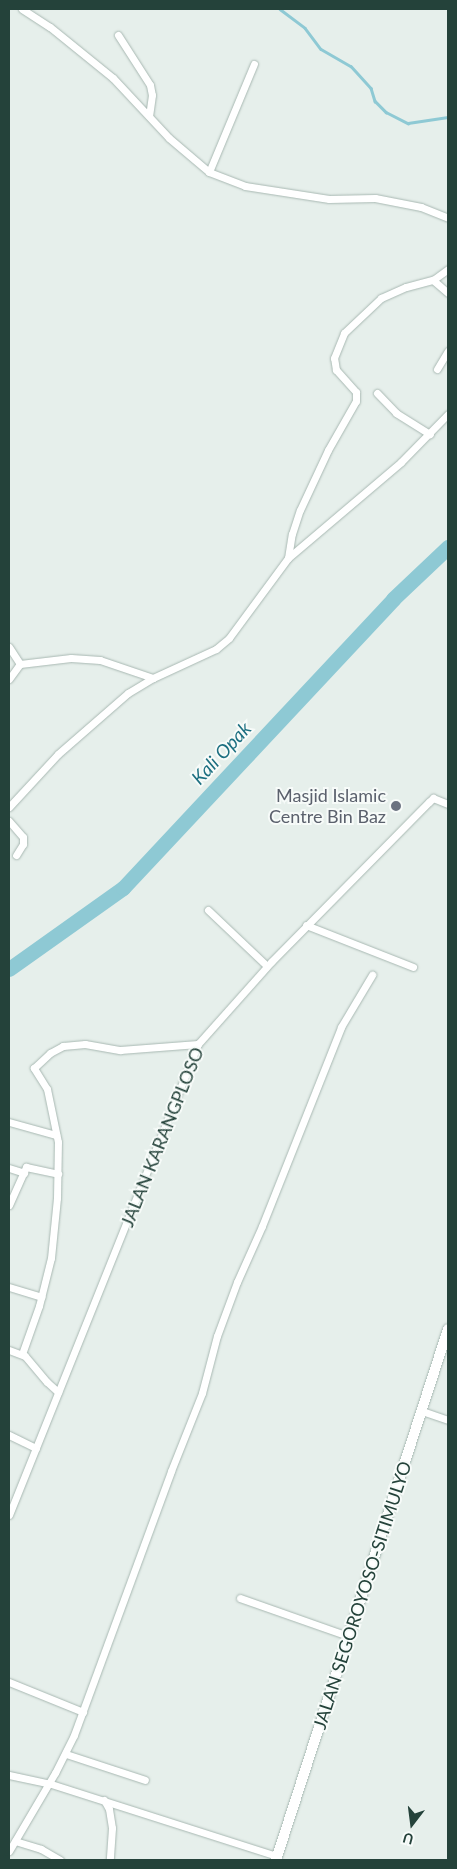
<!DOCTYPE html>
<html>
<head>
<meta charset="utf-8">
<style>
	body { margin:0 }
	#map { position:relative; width:457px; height:1869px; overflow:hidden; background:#e6efeb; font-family:Lato,sans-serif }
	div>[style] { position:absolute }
	.stream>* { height:2.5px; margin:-1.25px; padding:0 1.25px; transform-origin:1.25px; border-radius:1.25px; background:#8ec9d4 }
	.river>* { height:15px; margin:-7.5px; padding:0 7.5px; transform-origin:7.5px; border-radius:7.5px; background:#8ec9d4 }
	.roads { filter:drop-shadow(0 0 1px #a8b8b2) drop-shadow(0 0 1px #a8b8b2) }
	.minor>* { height:7px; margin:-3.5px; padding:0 3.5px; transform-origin:3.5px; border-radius:3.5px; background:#fff }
	.secondary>* { height:10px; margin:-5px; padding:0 5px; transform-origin:5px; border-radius:5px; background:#fff }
	.dots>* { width:14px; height:14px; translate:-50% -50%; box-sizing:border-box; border:2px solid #f7fbf9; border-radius:50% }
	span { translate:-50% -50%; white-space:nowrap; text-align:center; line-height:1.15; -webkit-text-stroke:4px #f7fbf9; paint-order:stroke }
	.worship-label { font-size:18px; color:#5b616d }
	.right { translate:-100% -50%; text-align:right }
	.street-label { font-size:18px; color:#24423a }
	.water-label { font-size:19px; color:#1c6f80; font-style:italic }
	.frame { position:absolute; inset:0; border:10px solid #24423a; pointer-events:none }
	.north { position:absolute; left:387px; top:1799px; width:50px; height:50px; -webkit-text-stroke:4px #f7fbf9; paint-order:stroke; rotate:195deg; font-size:14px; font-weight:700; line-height:20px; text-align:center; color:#24423a }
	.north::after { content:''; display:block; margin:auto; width:18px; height:22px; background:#24423a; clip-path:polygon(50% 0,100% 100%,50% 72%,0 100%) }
</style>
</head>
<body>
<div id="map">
	<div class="stream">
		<i style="left:280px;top:9px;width:31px;rotate:37deg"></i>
		<i style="left:305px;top:28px;width:26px;rotate:53deg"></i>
		<i style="left:321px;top:49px;width:34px;rotate:30deg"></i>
		<i style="left:351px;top:66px;width:30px;rotate:48deg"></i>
		<i style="left:371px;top:88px;width:14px;rotate:73deg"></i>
		<i style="left:375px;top:101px;width:16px;rotate:45deg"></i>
		<i style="left:386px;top:112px;width:25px;rotate:27deg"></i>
		<i style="left:408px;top:123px;width:40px;rotate:-8.5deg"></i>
	</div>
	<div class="river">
		<i style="left:9px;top:969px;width:140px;rotate:-35.4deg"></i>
		<i style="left:123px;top:888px;width:396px;rotate:-46.9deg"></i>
		<i style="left:393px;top:599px;width:76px;rotate:-43.4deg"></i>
	</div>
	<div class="roads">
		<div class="minor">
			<i style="left:22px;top:9px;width:33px;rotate:33deg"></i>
			<i style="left:50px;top:27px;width:81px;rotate:39deg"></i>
			<i style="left:113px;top:78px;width:82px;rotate:47deg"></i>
			<i style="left:169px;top:138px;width:52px;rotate:40.4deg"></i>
			<i style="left:209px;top:172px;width:39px;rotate:21deg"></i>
			<i style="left:245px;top:186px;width:85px;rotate:8.8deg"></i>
			<i style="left:329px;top:199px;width:46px;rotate:-1.2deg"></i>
			<i style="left:375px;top:198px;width:47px;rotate:11.1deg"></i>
			<i style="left:421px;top:207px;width:29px;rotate:22deg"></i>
			<i style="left:118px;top:35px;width:59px;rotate:57.4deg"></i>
			<i style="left:150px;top:85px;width:10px;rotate:79deg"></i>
			<i style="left:152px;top:95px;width:21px;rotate:98deg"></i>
			<i style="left:209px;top:172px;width:117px;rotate:-67.4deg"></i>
			<i style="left:433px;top:280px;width:20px;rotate:41deg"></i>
			<i style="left:437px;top:369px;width:21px;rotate:-59deg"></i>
			<i style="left:377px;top:393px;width:28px;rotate:46deg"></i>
			<i style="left:396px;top:413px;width:40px;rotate:32deg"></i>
			<i style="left:288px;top:558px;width:148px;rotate:-40.3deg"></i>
			<i style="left:401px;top:462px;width:67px;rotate:-45.6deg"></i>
			<i style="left:9px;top:647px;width:20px;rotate:57deg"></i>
			<i style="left:9px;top:679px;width:19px;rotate:-54deg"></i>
			<i style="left:20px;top:664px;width:51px;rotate:-6.7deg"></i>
			<i style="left:71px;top:658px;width:29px;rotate:4deg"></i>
			<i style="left:100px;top:660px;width:56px;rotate:18.8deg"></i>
			<i style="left:9px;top:807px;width:72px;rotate:-47.2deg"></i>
			<i style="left:58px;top:754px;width:93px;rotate:-41.1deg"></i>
			<i style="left:128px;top:693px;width:29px;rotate:-31deg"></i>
			<i style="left:153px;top:678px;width:69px;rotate:-24.7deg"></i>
			<i style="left:216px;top:649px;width:17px;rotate:-40deg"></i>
			<i style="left:229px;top:638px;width:99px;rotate:-53.6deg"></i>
			<i style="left:288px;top:558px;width:24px;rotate:-81deg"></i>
			<i style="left:292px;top:534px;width:25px;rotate:-72deg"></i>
			<i style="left:300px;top:510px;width:66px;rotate:-65deg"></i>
			<i style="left:328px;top:450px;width:56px;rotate:-60.3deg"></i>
			<i style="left:356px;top:401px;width:9px;rotate:-90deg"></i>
			<i style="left:356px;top:392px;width:30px;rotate:-132deg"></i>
			<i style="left:336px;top:370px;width:12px;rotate:-99deg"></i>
			<i style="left:334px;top:358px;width:27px;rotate:-68deg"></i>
			<i style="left:344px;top:333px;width:51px;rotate:-43.4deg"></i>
			<i style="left:381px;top:298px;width:27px;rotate:-24deg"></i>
			<i style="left:406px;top:287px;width:28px;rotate:-15deg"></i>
			<i style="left:433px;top:280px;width:19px;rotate:-36deg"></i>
			<i style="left:9px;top:821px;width:21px;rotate:49deg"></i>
			<i style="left:23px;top:837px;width:7px;rotate:90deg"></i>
			<i style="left:23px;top:844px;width:13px;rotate:122deg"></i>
			<i style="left:208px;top:910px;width:81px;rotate:43.5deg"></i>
			<i style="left:306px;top:925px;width:115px;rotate:21.4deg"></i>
			<i style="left:9px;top:1122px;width:49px;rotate:15.5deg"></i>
			<i style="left:9px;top:1168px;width:16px;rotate:18deg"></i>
			<i style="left:9px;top:1205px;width:42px;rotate:-65.9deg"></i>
			<i style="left:26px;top:1167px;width:33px;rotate:12deg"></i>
			<i style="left:9px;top:1287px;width:34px;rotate:17deg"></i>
			<i style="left:9px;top:1350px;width:17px;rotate:21deg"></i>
			<i style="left:25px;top:1356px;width:34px;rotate:50deg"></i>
			<i style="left:47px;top:1382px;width:15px;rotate:42deg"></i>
			<i style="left:22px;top:1354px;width:51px;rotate:-70.5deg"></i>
			<i style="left:39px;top:1306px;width:49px;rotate:-76deg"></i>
			<i style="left:51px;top:1258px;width:60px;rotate:-84.3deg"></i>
			<i style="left:57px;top:1198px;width:56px;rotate:-89deg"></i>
			<i style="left:58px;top:1142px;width:54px;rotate:-101.7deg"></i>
			<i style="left:47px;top:1089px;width:25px;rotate:-122deg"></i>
			<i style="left:34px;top:1068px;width:22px;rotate:-43deg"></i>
			<i style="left:50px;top:1053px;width:15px;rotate:-28deg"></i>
			<i style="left:63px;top:1046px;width:22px;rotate:-5deg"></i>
			<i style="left:85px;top:1044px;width:36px;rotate:10deg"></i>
			<i style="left:120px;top:1050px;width:78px;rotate:-4.4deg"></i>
			<i style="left:422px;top:1411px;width:28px;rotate:19deg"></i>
			<i style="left:9px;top:1435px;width:30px;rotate:26deg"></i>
			<i style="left:9px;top:1515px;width:508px;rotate:-68.14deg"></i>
			<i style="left:198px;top:1044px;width:110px;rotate:-48.3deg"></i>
			<i style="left:271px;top:962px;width:225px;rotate:-45.4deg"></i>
			<i style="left:429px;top:802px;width:6px;rotate:-45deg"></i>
			<i style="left:433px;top:798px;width:16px;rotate:22deg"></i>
			<i style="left:240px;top:1598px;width:114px;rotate:19.4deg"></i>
			<i style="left:9px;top:1682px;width:80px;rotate:22.1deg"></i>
			<i style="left:66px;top:1754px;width:83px;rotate:18.2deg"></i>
			<i style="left:9px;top:1775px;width:40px;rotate:12deg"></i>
			<i style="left:48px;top:1783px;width:240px;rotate:17.7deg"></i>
			<i style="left:104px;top:1800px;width:10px;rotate:61deg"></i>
			<i style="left:109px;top:1809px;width:19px;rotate:81deg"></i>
			<i style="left:112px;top:1828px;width:32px;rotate:94deg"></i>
			<i style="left:15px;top:1841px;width:27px;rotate:17deg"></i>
			<i style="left:41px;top:1849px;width:22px;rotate:30deg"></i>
			<i style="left:9px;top:1851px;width:91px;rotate:-59.5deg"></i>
			<i style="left:55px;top:1773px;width:42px;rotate:-63.4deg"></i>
			<i style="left:74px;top:1735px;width:281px;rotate:-69.8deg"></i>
			<i style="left:171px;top:1471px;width:84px;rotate:-68.3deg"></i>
			<i style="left:202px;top:1393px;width:59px;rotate:-75.3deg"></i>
			<i style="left:217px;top:1336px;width:58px;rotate:-69.7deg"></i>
			<i style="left:237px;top:1282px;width:61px;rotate:-65.9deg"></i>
			<i style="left:262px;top:1226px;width:214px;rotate:-68.3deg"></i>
			<i style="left:341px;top:1027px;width:61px;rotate:-59.2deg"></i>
		</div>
		<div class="secondary">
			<i style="left:276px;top:1860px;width:558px;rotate:-72.05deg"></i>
		</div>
	</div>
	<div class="dots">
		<i style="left:396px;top:806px;background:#6b7280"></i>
	</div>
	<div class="worship-label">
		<span class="right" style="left:386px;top:806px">Masjid Islamic<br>Centre Bin Baz</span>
	</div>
	<div class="street-label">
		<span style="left:162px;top:1137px;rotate:-68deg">JALAN KARANGPLOSO</span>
		<span style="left:362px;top:1595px;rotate:-72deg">JALAN SEGOROYOSO-SITIMULYO</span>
	</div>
	<div class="water-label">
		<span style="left:221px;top:753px;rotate:-47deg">Kali Opak</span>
	</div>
	<div class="frame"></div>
	<div class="north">U</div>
</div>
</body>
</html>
